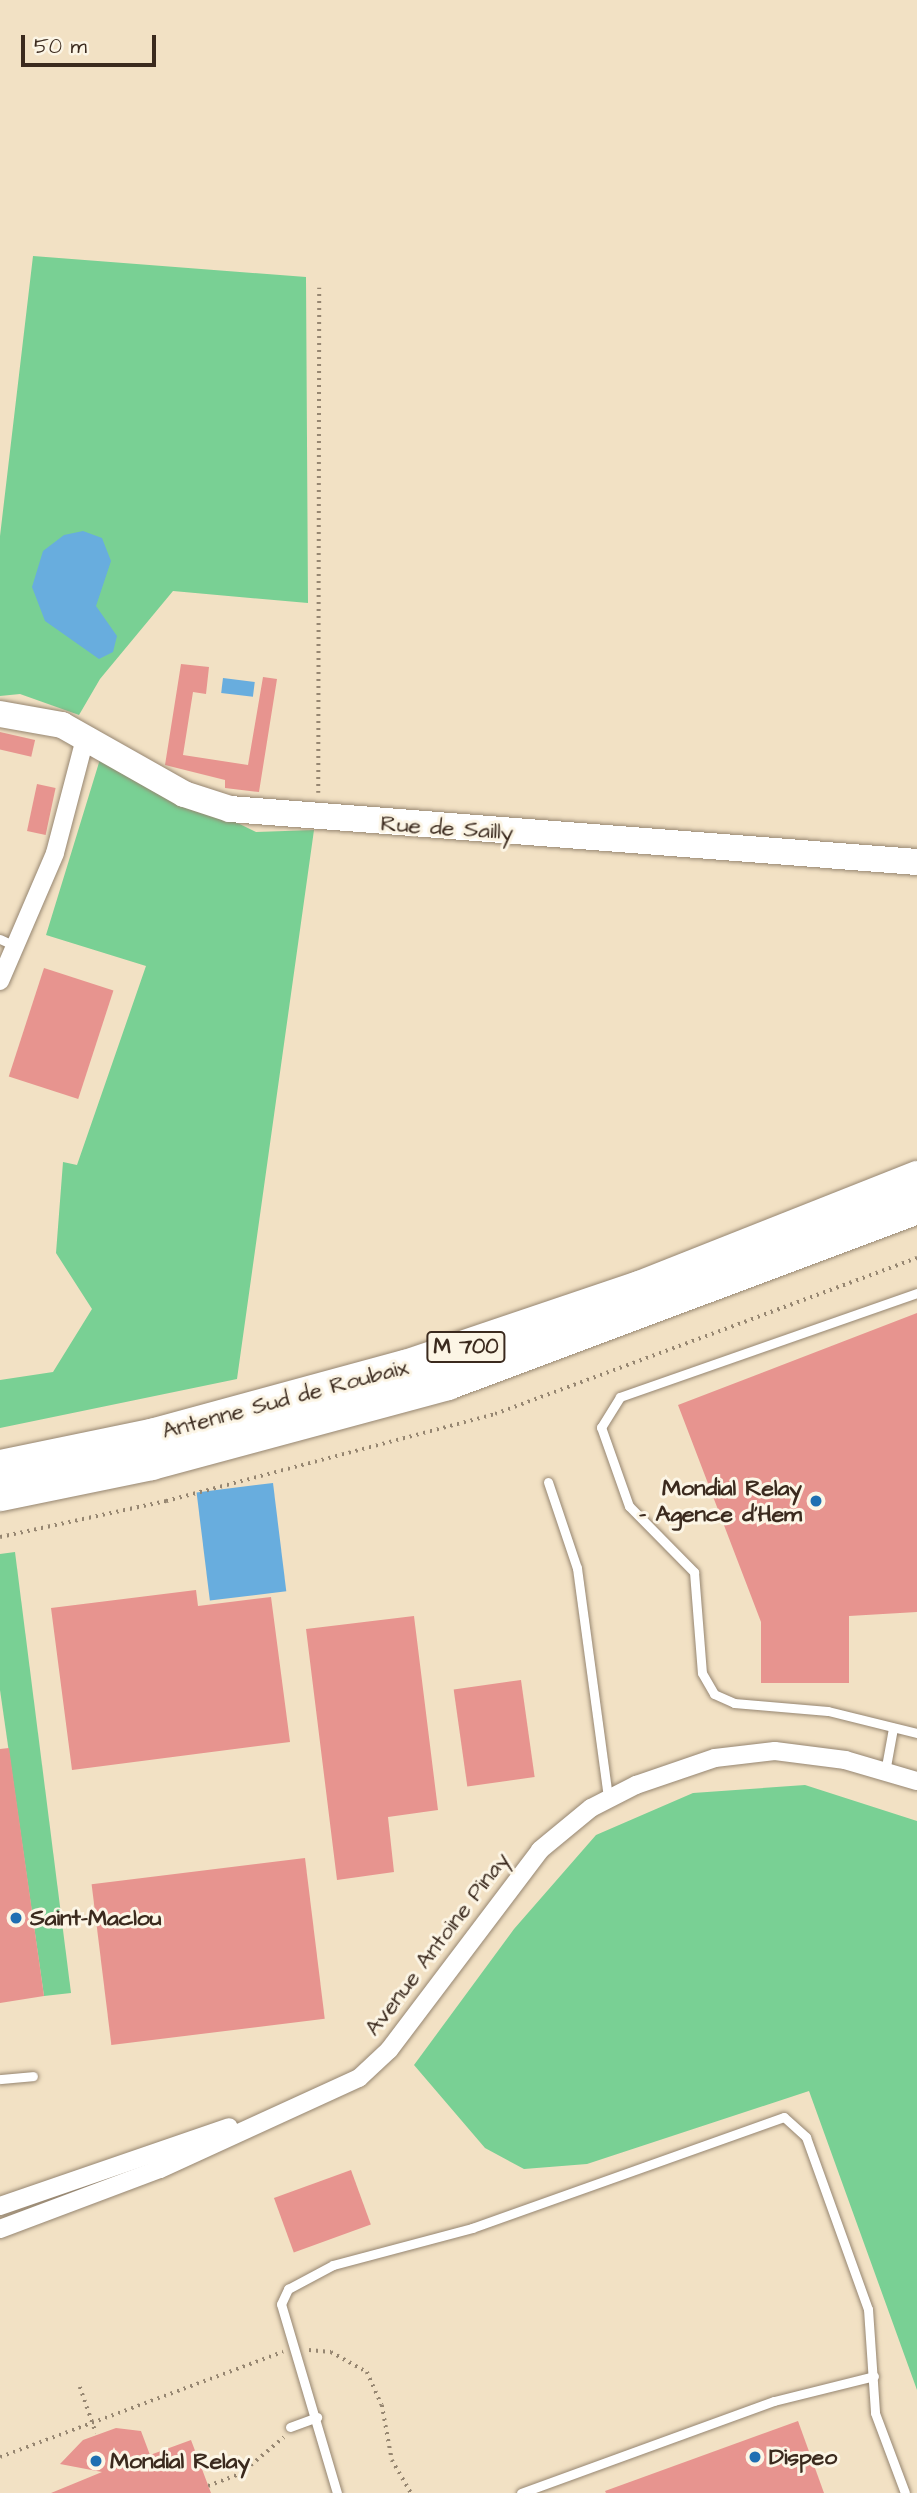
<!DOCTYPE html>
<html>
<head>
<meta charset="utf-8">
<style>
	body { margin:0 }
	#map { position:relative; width:917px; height:2493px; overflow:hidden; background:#f2e1c4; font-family:"Architects Daughter",sans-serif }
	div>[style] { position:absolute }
	.green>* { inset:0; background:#79d094 }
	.water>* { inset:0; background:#68adde; transform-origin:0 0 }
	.building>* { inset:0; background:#e7948f; transform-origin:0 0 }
	.path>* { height:3.5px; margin-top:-1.75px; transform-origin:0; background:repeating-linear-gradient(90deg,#968671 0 2px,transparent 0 7px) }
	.roads { filter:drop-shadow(0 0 2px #968671) drop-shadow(0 0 2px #968671) }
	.lane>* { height:9px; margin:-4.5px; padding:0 4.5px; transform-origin:4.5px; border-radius:4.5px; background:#fff }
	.street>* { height:18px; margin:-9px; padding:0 9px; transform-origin:9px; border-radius:9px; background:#fff }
	.secondary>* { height:26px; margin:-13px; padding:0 13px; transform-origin:13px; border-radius:13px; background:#fff }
	.highway>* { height:33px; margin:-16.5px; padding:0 16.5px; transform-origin:16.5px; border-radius:16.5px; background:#fff }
	.dots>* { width:19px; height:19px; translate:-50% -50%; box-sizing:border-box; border:4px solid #fcf5e5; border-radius:50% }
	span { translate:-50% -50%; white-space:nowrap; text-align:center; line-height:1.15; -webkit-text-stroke:6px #fcf5e5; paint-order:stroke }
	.shield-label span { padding:2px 5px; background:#fcf5e5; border:2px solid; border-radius:5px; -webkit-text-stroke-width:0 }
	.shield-label { font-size:21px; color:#3b2a1e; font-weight:700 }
	.street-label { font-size:23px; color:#3b2a1e }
	.poi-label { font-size:23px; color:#3b2a1e; font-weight:700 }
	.right { translate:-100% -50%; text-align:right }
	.left { translate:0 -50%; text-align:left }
	.scale { position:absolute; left:21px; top:35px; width:135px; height:32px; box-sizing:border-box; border:4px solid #3b2a1e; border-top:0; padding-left:9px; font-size:21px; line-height:24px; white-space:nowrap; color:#3b2a1e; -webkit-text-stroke:5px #fcf5e5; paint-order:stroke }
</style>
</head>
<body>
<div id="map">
	<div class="green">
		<i style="clip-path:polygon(33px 256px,306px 277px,308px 603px,173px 591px,100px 679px,79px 715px,20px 694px,0 696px,0 536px)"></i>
		<i style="clip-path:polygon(101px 756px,256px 832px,314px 830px,237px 1379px,0 1428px,0 1380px,53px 1372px,92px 1309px,56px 1253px,63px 1162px,77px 1165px,146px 966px,46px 935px)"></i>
		<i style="clip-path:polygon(15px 1552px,71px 1993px,44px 1996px,0 1690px,0 1554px)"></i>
		<i style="clip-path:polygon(805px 1785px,917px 1821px,917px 2390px,809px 2091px,587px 2164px,524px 2169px,485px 2148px,414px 2065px,514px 1929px,596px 1835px,693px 1793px)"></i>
	</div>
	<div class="water">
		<i style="clip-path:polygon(83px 531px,102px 538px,111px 561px,96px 606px,117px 636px,113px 652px,99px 659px,45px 621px,32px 587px,43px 551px,64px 535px)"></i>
		<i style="left:223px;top:678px;width:32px;height:15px;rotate:7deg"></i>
		<i style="left:273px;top:1483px;width:109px;height:77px;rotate:83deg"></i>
	</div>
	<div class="building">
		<i style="clip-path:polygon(181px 664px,209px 667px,206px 694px,193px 692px,183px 755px,248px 765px,263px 677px,277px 679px,259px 792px,225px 788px,225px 780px,165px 765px)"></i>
		<i style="left:0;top:732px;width:36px;height:17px;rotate:13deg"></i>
		<i style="left:37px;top:784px;width:19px;height:48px;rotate:12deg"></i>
		<i style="left:44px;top:968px;width:73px;height:114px;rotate:18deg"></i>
		<i style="clip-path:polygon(917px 1313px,917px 1612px,849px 1616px,849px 1683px,761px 1683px,761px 1622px,678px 1405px)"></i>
		<i style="clip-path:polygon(196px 1590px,198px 1606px,271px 1597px,290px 1742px,72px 1770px,51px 1608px)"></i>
		<i style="clip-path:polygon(414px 1616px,438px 1810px,388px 1817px,394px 1872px,337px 1880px,306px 1629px)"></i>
		<i style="left:521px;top:1680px;width:98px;height:68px;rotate:82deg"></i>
		<i style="clip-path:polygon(9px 1748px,44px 1996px,0 2003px,0 1749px)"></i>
		<i style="left:305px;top:1858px;width:162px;height:215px;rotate:83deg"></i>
		<i style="left:351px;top:2170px;width:58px;height:82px;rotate:70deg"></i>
		<i style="clip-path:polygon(798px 2421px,824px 2493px,606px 2493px,605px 2491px)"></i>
		<i style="clip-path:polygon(116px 2428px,141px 2431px,150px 2455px,191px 2440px,211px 2493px,51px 2493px,102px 2472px,60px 2464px,83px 2440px)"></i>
	</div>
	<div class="path">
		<i style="left:318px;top:793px;width:505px;rotate:-89.89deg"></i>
		<i style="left:0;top:1537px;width:170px;rotate:-12.2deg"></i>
		<i style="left:166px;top:1501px;width:340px;rotate:-14.8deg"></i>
		<i style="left:495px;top:1414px;width:450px;rotate:-20.3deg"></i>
		<i style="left:309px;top:2350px;width:22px;rotate:5deg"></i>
		<i style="left:331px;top:2352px;width:41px;rotate:29.1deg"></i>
		<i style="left:367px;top:2372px;width:36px;rotate:66deg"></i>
		<i style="left:382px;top:2405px;width:56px;rotate:79.7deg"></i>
		<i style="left:392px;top:2460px;width:38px;rotate:60deg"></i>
		<i style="left:80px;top:2387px;width:49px;rotate:70.8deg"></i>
		<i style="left:0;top:2457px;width:302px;rotate:-20.4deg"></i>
		<i style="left:208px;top:2486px;width:34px;rotate:-21deg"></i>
		<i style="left:240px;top:2474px;width:57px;rotate:-40.1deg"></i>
	</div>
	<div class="roads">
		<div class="lane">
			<i style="left:0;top:939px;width:19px;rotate:25deg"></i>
			<i style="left:917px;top:1293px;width:315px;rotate:160.7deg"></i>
			<i style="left:620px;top:1397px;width:36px;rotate:122deg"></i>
			<i style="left:601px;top:1427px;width:84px;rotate:70.5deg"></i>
			<i style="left:629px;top:1506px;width:93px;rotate:45.4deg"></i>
			<i style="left:694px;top:1572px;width:101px;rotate:85.5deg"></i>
			<i style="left:702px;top:1673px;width:24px;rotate:60deg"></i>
			<i style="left:714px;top:1694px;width:22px;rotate:24deg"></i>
			<i style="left:734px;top:1703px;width:94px;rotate:4.9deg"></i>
			<i style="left:828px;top:1711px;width:92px;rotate:13.9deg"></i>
			<i style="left:548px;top:1482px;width:91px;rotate:71.4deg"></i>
			<i style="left:577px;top:1568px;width:232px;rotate:82.3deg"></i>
			<i style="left:885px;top:1772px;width:45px;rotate:-79.7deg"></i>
			<i style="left:0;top:2079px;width:33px;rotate:-5deg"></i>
			<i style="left:290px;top:2427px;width:29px;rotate:-20deg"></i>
			<i style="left:337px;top:2493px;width:197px;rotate:-106.5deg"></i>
			<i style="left:281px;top:2304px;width:17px;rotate:-65deg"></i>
			<i style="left:288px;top:2289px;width:51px;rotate:-28.1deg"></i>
			<i style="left:333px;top:2265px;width:144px;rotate:-14.9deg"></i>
			<i style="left:472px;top:2228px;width:331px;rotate:-19.6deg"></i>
			<i style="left:784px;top:2117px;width:30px;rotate:42deg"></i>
			<i style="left:806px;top:2137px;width:183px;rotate:70.2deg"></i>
			<i style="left:868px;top:2309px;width:104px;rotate:86.1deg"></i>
			<i style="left:875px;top:2413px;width:85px;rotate:69.4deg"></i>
			<i style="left:521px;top:2493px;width:269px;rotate:-20deg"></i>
			<i style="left:774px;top:2401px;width:103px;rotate:-14deg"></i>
		</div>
		<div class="street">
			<i style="left:0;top:981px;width:139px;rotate:-66.7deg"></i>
			<i style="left:55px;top:853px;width:122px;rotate:-75.3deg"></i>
			<i style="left:0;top:2206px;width:242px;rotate:-19deg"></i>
			<i style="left:0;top:2229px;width:171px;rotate:-20.6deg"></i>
			<i style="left:160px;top:2169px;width:219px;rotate:-24.6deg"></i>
			<i style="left:359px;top:2078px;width:41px;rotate:-43deg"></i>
			<i style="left:389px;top:2050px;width:251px;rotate:-52.9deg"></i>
			<i style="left:540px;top:1850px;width:66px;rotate:-39.5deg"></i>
			<i style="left:591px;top:1808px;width:51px;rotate:-27.1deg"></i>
			<i style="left:636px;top:1785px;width:83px;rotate:-18.9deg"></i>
			<i style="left:715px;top:1758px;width:60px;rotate:-6.7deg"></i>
			<i style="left:775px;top:1751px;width:71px;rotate:7.3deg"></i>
			<i style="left:845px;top:1760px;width:75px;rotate:16.3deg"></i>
		</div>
		<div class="secondary">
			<i style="left:0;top:714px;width:63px;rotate:10.1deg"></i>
			<i style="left:62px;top:725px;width:140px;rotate:29.5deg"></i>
			<i style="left:184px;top:794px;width:48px;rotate:18.1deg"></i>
			<i style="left:230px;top:809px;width:689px;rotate:4.41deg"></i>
		</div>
		<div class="highway">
			<i style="left:0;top:1466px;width:157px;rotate:-11.7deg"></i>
			<i style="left:154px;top:1434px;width:260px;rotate:-15.2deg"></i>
			<i style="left:405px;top:1366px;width:247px;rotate:-18.7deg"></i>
			<i style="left:639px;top:1287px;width:299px;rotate:-21.6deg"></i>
			<i style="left:0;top:1494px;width:154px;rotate:-11.6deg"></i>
			<i style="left:151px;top:1463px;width:307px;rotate:-15.1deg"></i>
			<i style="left:447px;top:1383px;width:502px;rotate:-20.53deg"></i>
		</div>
	</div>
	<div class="dots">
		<i style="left:816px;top:1501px;background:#1f6fb2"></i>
		<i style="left:16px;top:1918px;background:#1f6fb2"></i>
		<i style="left:755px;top:2457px;background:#1f6fb2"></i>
		<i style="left:96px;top:2461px;background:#1f6fb2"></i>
	</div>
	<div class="shield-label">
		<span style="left:466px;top:1347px">M 700</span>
	</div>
	<div class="street-label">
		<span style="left:447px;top:828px;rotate:4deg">Rue de Sailly</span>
		<span style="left:285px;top:1399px;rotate:-15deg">Antenne Sud de Roubaix</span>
		<span style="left:437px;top:1944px;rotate:-53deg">Avenue Antoine Pinay</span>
	</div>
	<div class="poi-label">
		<span class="right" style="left:802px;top:1501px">Mondial Relay<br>- Agence d'Hem</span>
		<span class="left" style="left:30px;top:1918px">Saint-Maclou</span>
		<span class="left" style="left:769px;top:2457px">Dispeo</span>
		<span class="left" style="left:110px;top:2461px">Mondial Relay</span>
	</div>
	<div class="scale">50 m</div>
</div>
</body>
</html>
